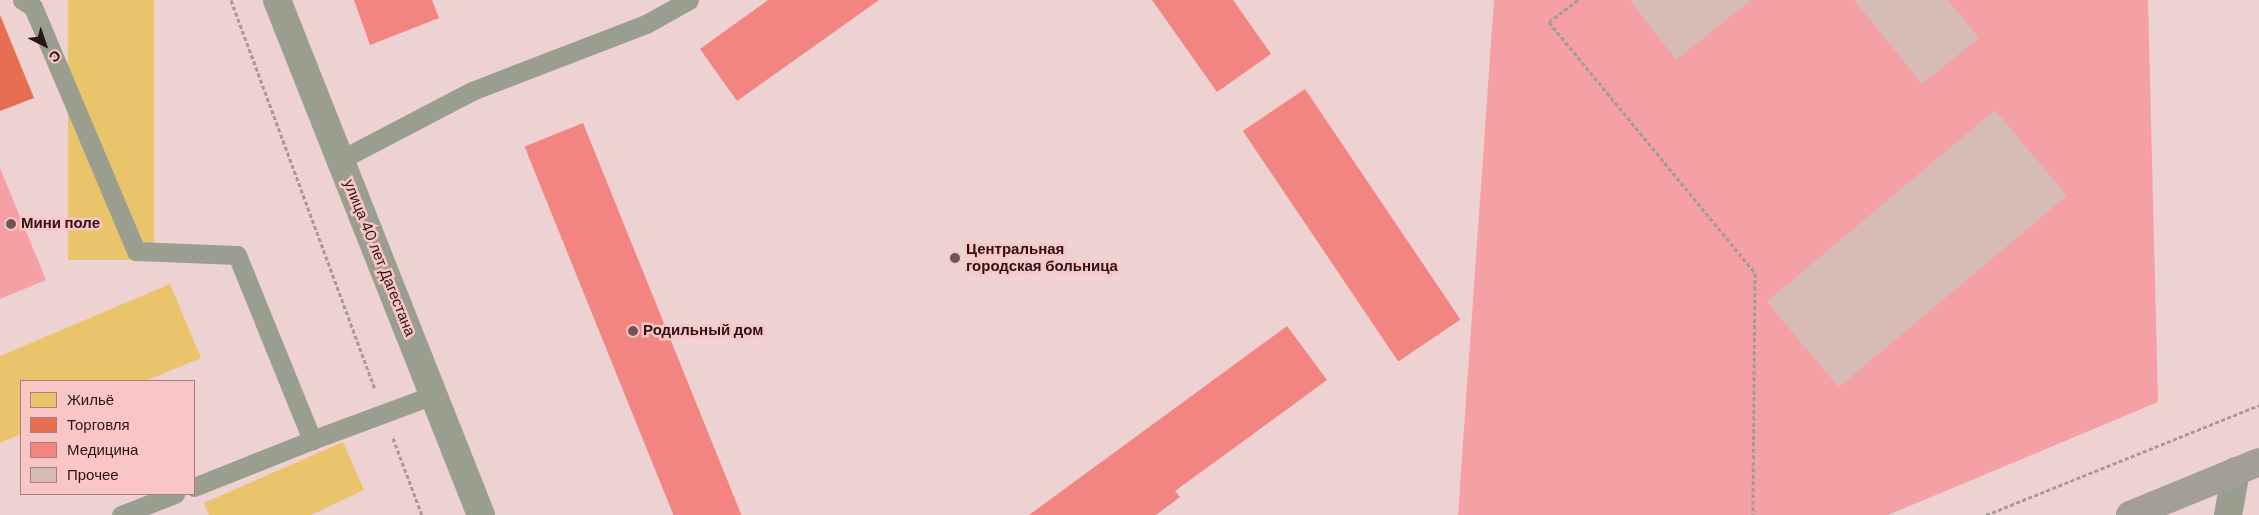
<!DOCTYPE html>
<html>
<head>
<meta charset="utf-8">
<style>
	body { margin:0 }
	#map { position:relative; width:2259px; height:515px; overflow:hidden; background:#eed1d1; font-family:"DM Sans",sans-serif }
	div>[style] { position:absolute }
	.green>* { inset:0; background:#f5a0a4 }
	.homes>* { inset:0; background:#e9c46a; transform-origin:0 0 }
	.shops>* { inset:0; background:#e76f51 }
	.health>* { inset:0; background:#f28482; transform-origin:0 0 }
	.building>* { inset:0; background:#d7bbb6; transform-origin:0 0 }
	.path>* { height:3px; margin-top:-1.5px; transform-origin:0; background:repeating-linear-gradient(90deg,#a29c94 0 4px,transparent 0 6.5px) }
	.service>* { height:19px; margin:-9.5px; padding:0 9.5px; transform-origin:9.5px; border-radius:9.5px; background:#9a9e8e }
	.minor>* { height:28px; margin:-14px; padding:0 14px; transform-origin:14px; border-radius:14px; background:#9a9e8e }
	.tertiary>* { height:28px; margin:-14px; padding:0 14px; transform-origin:14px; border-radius:14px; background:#9a9e8e }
	.primary>* { height:28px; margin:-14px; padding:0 14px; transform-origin:14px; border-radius:14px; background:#a49f94 }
	.dots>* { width:14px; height:14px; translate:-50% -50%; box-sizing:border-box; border:2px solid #fac5c5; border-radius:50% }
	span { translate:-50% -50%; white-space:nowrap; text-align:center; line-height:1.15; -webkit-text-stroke:5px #fac5c5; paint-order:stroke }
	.poi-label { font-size:15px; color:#2c1415; font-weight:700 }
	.left { translate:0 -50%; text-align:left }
	.street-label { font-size:15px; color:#2c1415 }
	.legend { position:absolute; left:20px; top:380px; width:175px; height:115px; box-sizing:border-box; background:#fac5c5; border:1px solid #a87e7f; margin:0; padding:6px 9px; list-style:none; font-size:15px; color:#2c1415 }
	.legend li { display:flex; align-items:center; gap:10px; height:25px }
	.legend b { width:25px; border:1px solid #a87e7f }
	.north { position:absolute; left:20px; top:20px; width:50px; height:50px; -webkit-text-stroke:4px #fac5c5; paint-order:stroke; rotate:139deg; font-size:14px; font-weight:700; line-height:20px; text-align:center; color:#2c1415 }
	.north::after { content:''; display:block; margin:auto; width:18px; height:22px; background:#2c1415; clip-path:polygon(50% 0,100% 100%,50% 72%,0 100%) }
</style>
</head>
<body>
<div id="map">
	<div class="green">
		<i style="clip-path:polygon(1494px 0,2148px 0,2158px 402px,1888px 515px,1458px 515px)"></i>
		<i style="clip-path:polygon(0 168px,46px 280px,0 299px)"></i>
	</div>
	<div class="homes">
		<i style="left:68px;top:0;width:86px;height:260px"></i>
		<i style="clip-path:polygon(170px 284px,201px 358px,145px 381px,21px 381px,21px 434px,0 443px,0 356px)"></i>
		<i style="clip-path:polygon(343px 442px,364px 490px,311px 515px,209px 515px,204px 503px)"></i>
	</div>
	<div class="shops">
		<i style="clip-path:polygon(0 15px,34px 98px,0 111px)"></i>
	</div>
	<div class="health">
		<i style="clip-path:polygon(354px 0,432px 0,439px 18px,370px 45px)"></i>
		<i style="clip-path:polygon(768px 0,879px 0,737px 101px,700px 49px)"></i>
		<i style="clip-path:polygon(1152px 0,1233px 0,1271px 54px,1217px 92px)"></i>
		<i style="left:1305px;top:89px;width:278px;height:75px;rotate:56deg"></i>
		<i style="left:583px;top:123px;width:423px;height:63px;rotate:68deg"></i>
		<i style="clip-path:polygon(1287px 326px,1327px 380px,1175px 491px,1180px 497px,1156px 515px,1029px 515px)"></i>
	</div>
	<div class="building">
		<i style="clip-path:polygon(1630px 0,1751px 0,1676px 60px)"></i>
		<i style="clip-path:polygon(1854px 0,1948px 0,1979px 38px,1922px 84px)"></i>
		<i style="left:1995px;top:110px;width:112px;height:298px;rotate:50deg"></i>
	</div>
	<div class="path">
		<i style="left:231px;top:0;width:416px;rotate:69.7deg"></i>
		<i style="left:1578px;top:0;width:36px;rotate:143deg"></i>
		<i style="left:1549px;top:22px;width:325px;rotate:50.6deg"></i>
		<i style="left:1755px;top:273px;width:242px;rotate:90.5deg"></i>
		<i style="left:393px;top:438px;width:82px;rotate:69.4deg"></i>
		<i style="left:1986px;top:515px;width:294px;rotate:-21.9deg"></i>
	</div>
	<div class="service">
		<i style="left:22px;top:0;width:13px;rotate:32deg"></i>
		<i style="left:33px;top:7px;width:265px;rotate:67.1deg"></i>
		<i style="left:136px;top:251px;width:101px;rotate:2.3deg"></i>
		<i style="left:237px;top:255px;width:200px;rotate:67.9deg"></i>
		<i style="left:312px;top:440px;width:129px;rotate:-20.4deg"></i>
		<i style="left:340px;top:160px;width:149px;rotate:-27.6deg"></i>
		<i style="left:472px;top:91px;width:186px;rotate:-21.1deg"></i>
		<i style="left:646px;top:24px;width:49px;rotate:-29.2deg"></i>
		<i style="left:194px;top:487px;width:127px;rotate:-21.7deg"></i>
		<i style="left:121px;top:515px;width:58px;rotate:-21.3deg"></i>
	</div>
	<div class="minor">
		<i style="left:2228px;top:515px;width:45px;rotate:-79.7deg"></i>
	</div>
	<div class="tertiary">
		<i style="left:277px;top:0;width:554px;rotate:68.39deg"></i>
	</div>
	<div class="primary">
		<i style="left:2130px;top:515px;width:139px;rotate:-22.3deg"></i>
	</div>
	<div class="dots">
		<i style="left:11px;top:224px;background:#705657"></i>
		<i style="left:955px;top:258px;background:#705657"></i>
		<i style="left:633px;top:331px;background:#705657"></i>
	</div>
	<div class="poi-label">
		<span class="left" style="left:21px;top:224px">Мини поле</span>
		<span class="left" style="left:966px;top:258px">Центральная<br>городская больница</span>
		<span class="left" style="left:643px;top:331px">Родильный дом</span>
	</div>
	<div class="street-label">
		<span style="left:379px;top:258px;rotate:68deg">улица 40 лет Дагестана</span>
	</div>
	<ul class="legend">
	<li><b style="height:14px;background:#e9c46a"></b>Жильё</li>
	<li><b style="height:14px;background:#e76f51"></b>Торговля</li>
	<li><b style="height:14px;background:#f28482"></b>Медицина</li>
	<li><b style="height:14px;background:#d7bbb6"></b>Прочее</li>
	</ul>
	<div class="north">С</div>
</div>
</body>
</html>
